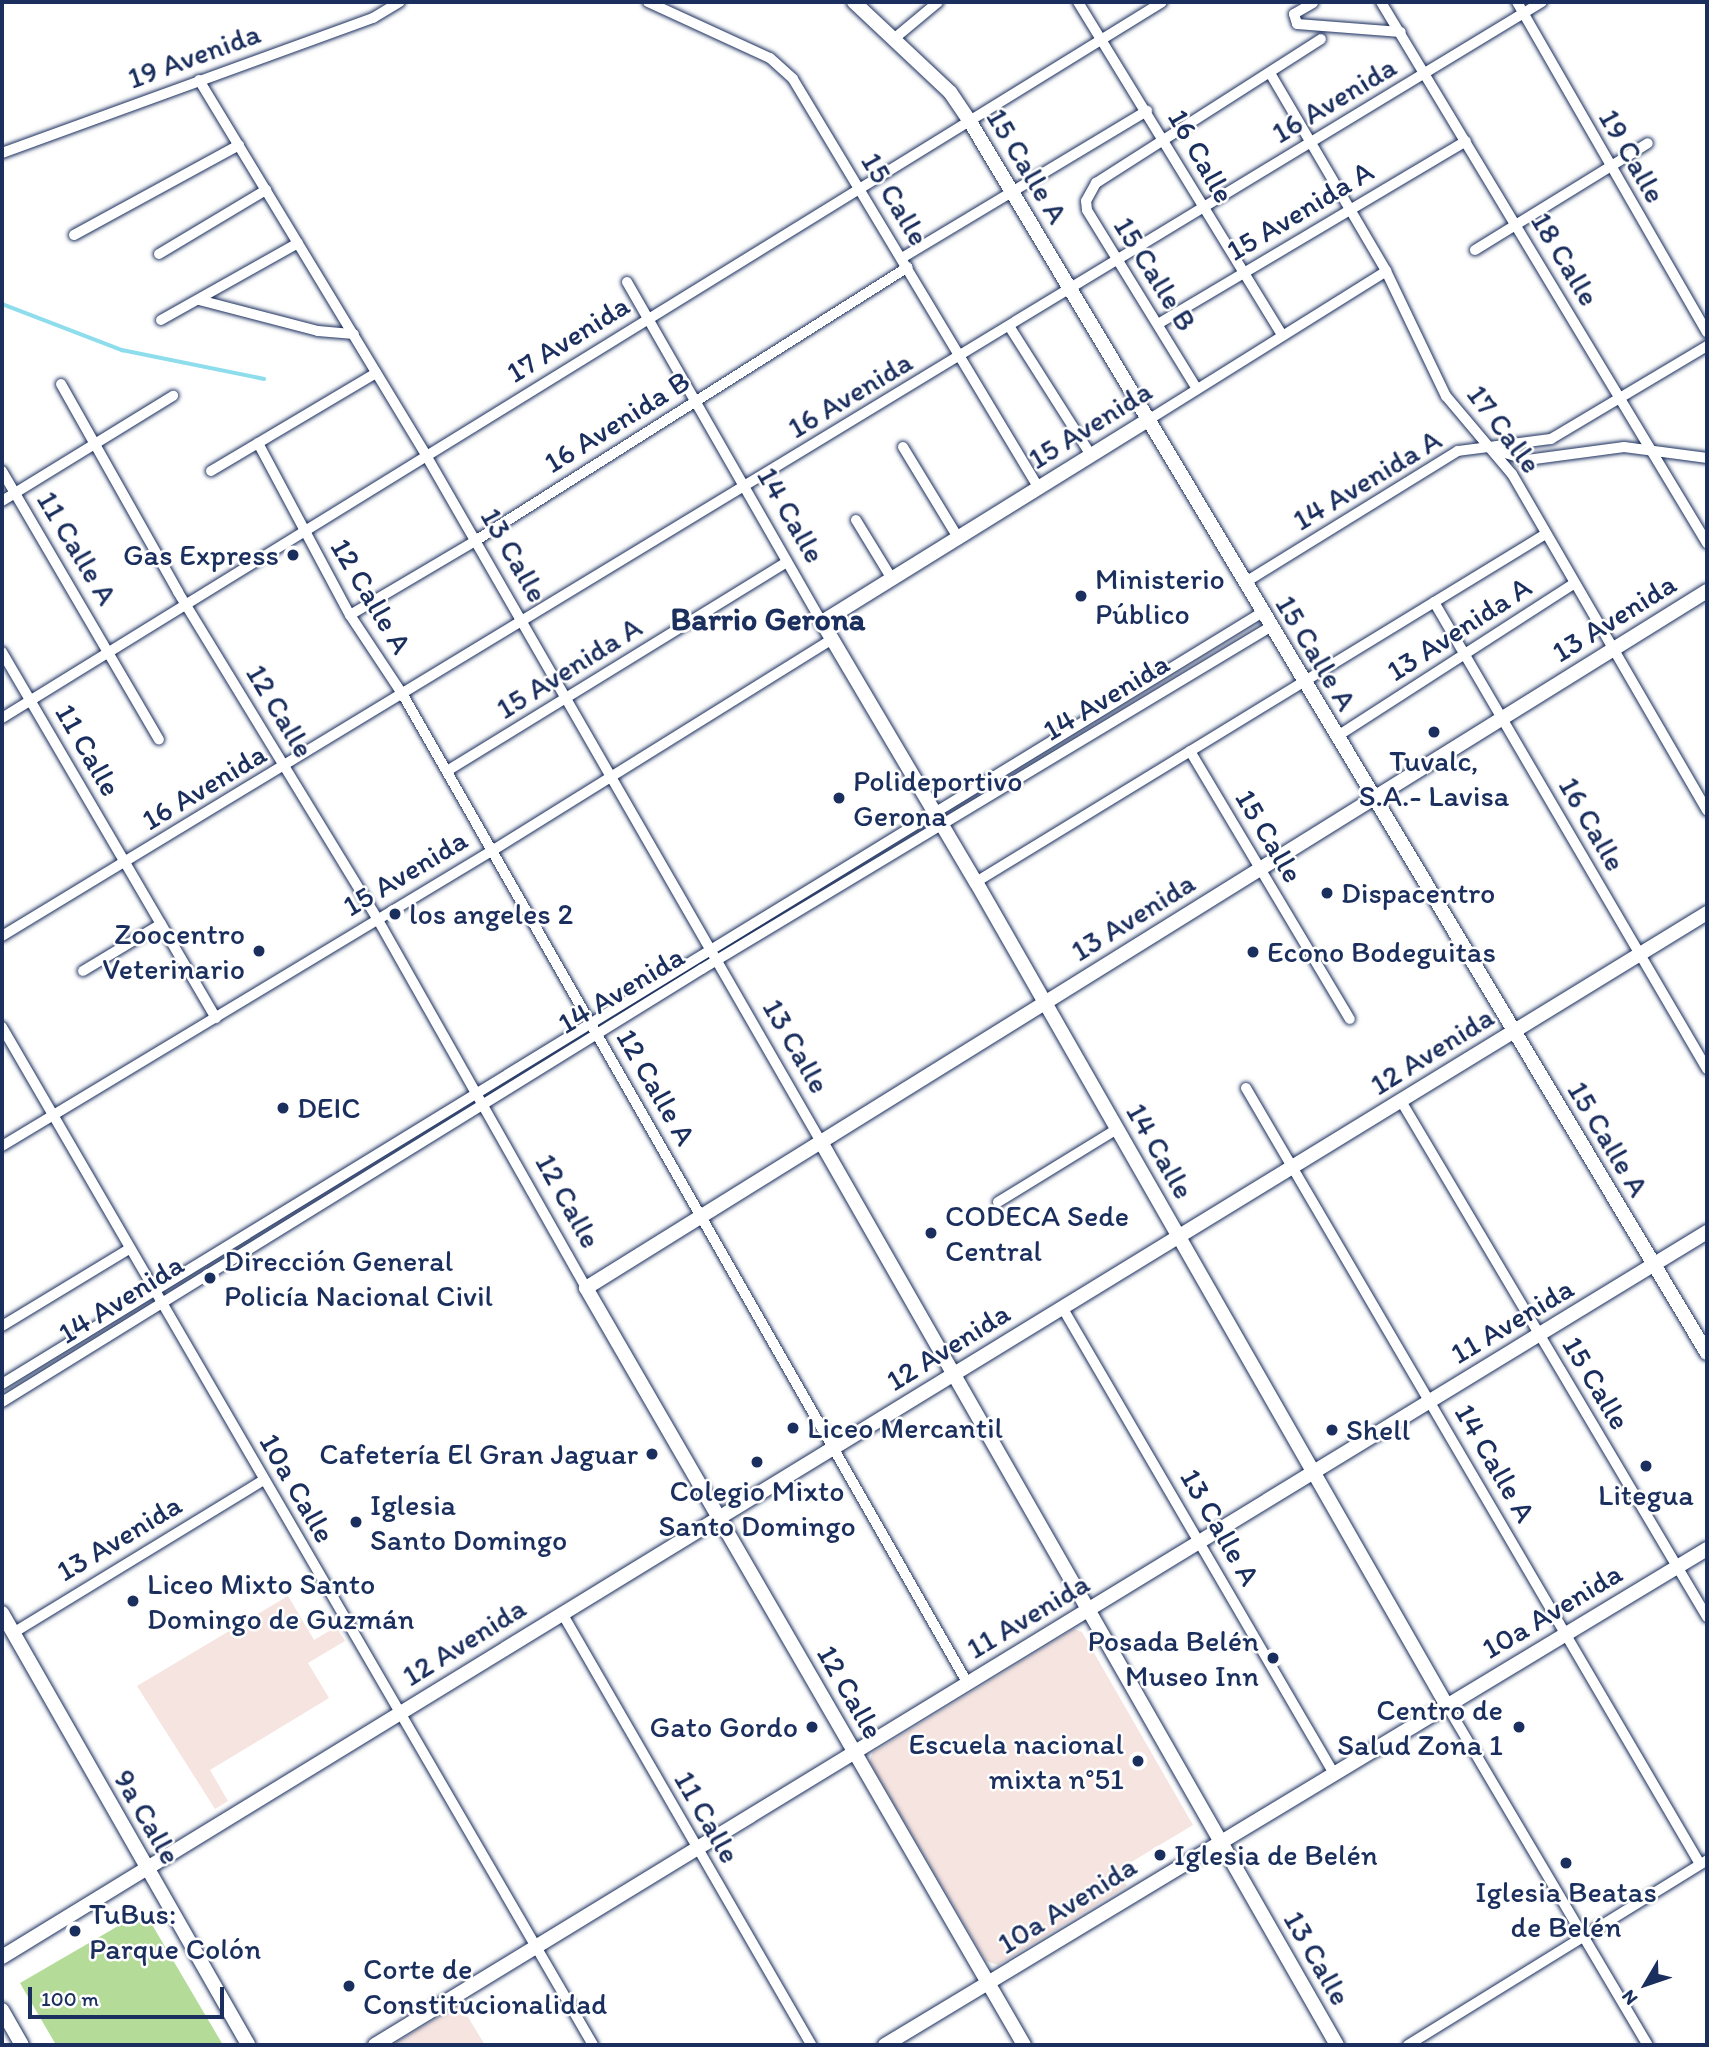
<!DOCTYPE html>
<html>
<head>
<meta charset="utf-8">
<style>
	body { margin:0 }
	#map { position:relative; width:1709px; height:2047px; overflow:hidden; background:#fff; font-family:Itim,sans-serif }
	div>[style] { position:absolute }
	.built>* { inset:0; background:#f5e4e0 }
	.green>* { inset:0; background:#b4db98 }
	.stream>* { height:3.5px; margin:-1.75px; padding:0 1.75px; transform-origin:1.75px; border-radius:1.75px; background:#8eddec }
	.roads { filter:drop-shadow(0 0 2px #1b2f5e) drop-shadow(0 0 2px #1b2f5e) }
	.street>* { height:10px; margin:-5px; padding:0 5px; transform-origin:5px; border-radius:5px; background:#fff }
	.secondary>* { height:14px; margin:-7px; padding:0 7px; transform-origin:7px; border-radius:7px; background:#fff }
	.dots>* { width:19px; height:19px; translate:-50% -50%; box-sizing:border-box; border:4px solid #fff; border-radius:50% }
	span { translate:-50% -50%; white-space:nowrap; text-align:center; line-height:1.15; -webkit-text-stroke:5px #fff; paint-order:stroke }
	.street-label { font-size:30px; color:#1b2f5e }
	.poi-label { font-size:30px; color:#1b2f5e }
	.right { translate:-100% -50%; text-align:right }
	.left { translate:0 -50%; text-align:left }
	.neighbourhood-label { font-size:32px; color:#1b2f5e; font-weight:700 }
	.frame { position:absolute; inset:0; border:4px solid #1b2f5e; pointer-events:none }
	.north { position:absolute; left:1611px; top:1949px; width:70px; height:70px; -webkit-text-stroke:5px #fff; paint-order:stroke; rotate:231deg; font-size:19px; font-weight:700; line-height:28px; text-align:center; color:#1b2f5e }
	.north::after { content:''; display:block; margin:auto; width:24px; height:32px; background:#1b2f5e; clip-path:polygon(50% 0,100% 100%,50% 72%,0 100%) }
	.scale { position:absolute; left:28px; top:1987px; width:196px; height:32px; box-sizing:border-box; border:4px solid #1b2f5e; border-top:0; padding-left:9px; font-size:21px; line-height:24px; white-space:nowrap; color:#1b2f5e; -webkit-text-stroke:5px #fff; paint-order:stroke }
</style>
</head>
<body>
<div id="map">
	<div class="built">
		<i style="clip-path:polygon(288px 1596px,314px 1640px,336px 1627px,345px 1641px,308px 1663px,329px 1698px,210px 1770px,228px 1801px,215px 1809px,137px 1686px)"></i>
		<i style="clip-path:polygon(1074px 1629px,1082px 1632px,1193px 1825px,1118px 1870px,1127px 1886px,998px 1965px,986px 1961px,870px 1762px,872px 1753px)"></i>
		<i style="clip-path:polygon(460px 2004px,485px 2045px,392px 2045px)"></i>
	</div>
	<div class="green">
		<i style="clip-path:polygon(144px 1911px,223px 2045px,56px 2045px,20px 1983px)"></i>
	</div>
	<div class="stream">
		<i style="left:1706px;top:2px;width:1px;rotate:45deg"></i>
		<i style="left:2px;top:304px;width:129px;rotate:21deg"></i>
		<i style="left:122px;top:350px;width:145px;rotate:11.5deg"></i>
	</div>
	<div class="roads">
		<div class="street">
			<i style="left:648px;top:2px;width:134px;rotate:24.7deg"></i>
			<i style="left:770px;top:58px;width:31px;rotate:42deg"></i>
			<i style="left:793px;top:79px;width:478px;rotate:59deg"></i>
			<i style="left:1078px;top:2px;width:391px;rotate:58.5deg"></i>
			<i style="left:1381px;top:2px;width:632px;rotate:58.93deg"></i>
			<i style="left:1517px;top:2px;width:381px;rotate:60.1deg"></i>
			<i style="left:1313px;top:3px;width:22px;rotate:150deg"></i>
			<i style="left:1294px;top:14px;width:10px;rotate:73deg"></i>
			<i style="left:1297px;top:24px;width:104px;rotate:4.4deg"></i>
			<i style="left:895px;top:38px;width:56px;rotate:-39.9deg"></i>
			<i style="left:1270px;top:73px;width:229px;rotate:59.6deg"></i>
			<i style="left:1386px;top:271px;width:139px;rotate:64.4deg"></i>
			<i style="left:1446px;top:396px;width:102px;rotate:49.8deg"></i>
			<i style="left:1512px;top:474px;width:389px;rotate:59.9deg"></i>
			<i style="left:199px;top:80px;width:441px;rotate:58.8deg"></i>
			<i style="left:427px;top:457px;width:790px;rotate:60.09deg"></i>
			<i style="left:2px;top:153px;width:395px;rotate:-20deg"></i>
			<i style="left:373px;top:18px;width:31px;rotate:-31deg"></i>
			<i style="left:74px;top:235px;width:188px;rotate:-28.6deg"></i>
			<i style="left:1475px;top:250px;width:203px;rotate:-31.7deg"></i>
			<i style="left:159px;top:254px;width:125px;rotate:-30.9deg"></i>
			<i style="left:902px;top:258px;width:286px;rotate:-31deg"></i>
			<i style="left:627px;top:282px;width:392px;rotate:60.2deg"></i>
			<i style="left:199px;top:300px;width:123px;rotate:14.6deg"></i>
			<i style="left:318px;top:331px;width:36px;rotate:5deg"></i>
			<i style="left:161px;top:320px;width:157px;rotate:-29.3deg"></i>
			<i style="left:1158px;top:324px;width:358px;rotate:-30.7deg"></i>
			<i style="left:1009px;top:326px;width:153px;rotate:57.6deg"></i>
			<i style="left:61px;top:384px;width:239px;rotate:60.6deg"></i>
			<i style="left:178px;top:592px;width:384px;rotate:58.6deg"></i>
			<i style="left:378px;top:920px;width:423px;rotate:60.5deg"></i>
			<i style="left:1197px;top:389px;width:210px;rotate:-121.6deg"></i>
			<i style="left:1087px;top:210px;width:9px;rotate:-96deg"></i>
			<i style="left:1086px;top:201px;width:21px;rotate:-61deg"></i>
			<i style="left:1096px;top:183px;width:267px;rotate:-32.6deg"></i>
			<i style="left:1148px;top:420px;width:281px;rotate:-32deg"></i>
			<i style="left:258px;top:443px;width:195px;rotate:61.9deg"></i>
			<i style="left:350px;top:615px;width:96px;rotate:56.5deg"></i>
			<i style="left:403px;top:695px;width:1139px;rotate:60.26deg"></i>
			<i style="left:903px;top:447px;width:108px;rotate:58.7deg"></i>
			<i style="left:1492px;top:449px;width:37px;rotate:17deg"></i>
			<i style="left:1527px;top:460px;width:98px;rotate:-7.6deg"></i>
			<i style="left:1624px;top:447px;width:84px;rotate:7.5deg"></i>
			<i style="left:2px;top:471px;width:311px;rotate:59.7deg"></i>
			<i style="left:211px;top:471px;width:192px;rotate:-30.7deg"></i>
			<i style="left:2px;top:501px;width:201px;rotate:-31.6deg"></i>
			<i style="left:856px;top:520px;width:69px;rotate:58.6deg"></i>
			<i style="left:1244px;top:583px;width:251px;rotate:-31.7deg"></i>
			<i style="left:1458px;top:451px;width:94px;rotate:-7.4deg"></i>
			<i style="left:1551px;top:439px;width:182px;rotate:-30.8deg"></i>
			<i style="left:1434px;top:602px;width:541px;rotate:59.69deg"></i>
			<i style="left:350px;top:615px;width:145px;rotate:-30.6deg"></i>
			<i style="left:475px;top:541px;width:512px;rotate:-32.33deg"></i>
			<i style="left:2px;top:652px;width:424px;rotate:59.7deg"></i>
			<i style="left:2px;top:718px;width:1363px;rotate:-31.68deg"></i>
			<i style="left:1336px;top:737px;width:282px;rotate:-32.8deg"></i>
			<i style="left:1190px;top:751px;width:312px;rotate:59.2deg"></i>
			<i style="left:447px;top:771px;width:399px;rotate:-31.6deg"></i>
			<i style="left:976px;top:882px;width:666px;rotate:-31.42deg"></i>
			<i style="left:2px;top:936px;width:1801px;rotate:-31.24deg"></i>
			<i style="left:83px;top:971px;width:91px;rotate:-31.1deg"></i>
			<i style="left:2px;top:1027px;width:1177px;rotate:59.86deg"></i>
			<i style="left:1246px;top:1088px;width:899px;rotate:59.67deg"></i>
			<i style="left:1401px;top:1101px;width:600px;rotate:59.33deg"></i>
			<i style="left:2px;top:1146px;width:570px;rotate:-31.07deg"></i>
			<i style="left:490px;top:852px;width:403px;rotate:-31.9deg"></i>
			<i style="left:998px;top:1202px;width:140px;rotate:-31.5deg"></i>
			<i style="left:1062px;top:1307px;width:538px;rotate:59.77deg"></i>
			<i style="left:2px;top:1326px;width:149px;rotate:-31.2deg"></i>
			<i style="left:2px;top:1384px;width:1476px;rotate:-31.48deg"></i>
			<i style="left:2px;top:1402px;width:823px;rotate:-31.74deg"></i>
			<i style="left:702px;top:969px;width:663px;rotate:-31.05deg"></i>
			<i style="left:562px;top:1613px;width:499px;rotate:60deg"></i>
			<i style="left:13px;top:1633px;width:294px;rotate:-31.4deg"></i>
			<i style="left:1446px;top:1704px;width:396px;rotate:59.4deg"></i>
			<i style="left:1408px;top:2045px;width:352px;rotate:-31.7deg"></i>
		</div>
		<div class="secondary">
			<i style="left:854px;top:2px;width:132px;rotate:43.2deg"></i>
			<i style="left:950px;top:92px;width:34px;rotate:56deg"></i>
			<i style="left:969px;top:120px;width:1437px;rotate:59.1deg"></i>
			<i style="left:1148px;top:420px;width:384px;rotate:148.2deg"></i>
			<i style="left:822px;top:622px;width:302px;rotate:59.4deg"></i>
			<i style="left:976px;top:882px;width:947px;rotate:60.24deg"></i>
			<i style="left:821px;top:1142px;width:1040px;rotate:60.26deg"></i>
			<i style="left:2px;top:1613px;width:497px;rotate:60.3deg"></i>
			<i style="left:2px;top:1957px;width:1999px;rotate:-31.48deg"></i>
			<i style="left:2px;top:2010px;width:40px;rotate:60.3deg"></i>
			<i style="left:375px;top:2045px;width:1561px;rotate:-31.4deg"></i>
			<i style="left:885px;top:2045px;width:960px;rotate:-31.11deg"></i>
			<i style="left:1024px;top:2045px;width:875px;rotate:-120.05deg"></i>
			<i style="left:586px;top:1288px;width:1320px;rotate:-31.87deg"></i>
		</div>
	</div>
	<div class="dots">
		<i style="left:293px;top:555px;background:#1b2f5e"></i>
		<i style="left:1081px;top:596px;background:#1b2f5e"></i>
		<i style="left:1434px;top:732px;background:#1b2f5e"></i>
		<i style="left:839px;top:798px;background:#1b2f5e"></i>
		<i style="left:1327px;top:893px;background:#1b2f5e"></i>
		<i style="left:395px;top:914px;background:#1b2f5e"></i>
		<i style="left:259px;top:951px;background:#1b2f5e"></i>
		<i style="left:1253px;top:952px;background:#1b2f5e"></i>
		<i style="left:283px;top:1108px;background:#1b2f5e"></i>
		<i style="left:931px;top:1233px;background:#1b2f5e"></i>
		<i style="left:210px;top:1278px;background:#1b2f5e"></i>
		<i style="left:793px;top:1428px;background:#1b2f5e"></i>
		<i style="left:1332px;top:1430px;background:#1b2f5e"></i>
		<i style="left:652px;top:1454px;background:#1b2f5e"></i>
		<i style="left:757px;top:1462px;background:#1b2f5e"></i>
		<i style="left:1646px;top:1466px;background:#1b2f5e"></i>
		<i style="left:356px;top:1522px;background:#1b2f5e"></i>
		<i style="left:133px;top:1601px;background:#1b2f5e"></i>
		<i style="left:1273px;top:1658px;background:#1b2f5e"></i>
		<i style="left:812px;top:1727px;background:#1b2f5e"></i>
		<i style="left:1519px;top:1727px;background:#1b2f5e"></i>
		<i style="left:1138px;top:1761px;background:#1b2f5e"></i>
		<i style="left:1160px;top:1855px;background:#1b2f5e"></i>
		<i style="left:1566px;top:1863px;background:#1b2f5e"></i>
		<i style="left:75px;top:1931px;background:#1b2f5e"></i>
		<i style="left:349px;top:1986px;background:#1b2f5e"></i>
	</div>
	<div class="street-label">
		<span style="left:194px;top:56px;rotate:-20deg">19 Avenida</span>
		<span style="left:1334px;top:100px;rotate:-31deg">16 Avenida</span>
		<span style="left:1201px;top:156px;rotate:60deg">16 Calle</span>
		<span style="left:1632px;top:156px;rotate:60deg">19 Calle</span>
		<span style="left:1027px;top:166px;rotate:59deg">15 Calle A</span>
		<span style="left:895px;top:199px;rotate:59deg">15 Calle</span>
		<span style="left:1300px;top:211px;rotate:-31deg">15 Avenida A</span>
		<span style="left:1565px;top:259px;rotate:59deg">18 Calle</span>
		<span style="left:1155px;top:274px;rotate:58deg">15 Calle B</span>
		<span style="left:568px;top:339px;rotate:-32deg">17 Avenida</span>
		<span style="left:850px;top:395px;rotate:-31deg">16 Avenida</span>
		<span style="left:617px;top:422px;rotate:-32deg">16 Avenida B</span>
		<span style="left:1090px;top:425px;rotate:-32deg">15 Avenida</span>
		<span style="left:1504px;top:429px;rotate:53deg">17 Calle</span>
		<span style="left:1367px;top:480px;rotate:-31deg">14 Avenida A</span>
		<span style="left:791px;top:515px;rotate:60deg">14 Calle</span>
		<span style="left:77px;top:548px;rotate:59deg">11 Calle A</span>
		<span style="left:514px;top:555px;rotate:60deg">13 Calle</span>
		<span style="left:371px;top:596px;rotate:59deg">12 Calle A</span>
		<span style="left:1614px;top:618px;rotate:-32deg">13 Avenida</span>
		<span style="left:1459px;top:629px;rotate:-33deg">13 Avenida A</span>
		<span style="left:1316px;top:653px;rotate:59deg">15 Calle A</span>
		<span style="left:569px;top:668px;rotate:-32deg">15 Avenida A</span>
		<span style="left:1106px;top:697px;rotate:-31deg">14 Avenida</span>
		<span style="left:280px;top:711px;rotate:59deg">12 Calle</span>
		<span style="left:88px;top:750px;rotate:60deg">11 Calle</span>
		<span style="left:204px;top:787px;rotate:-31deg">16 Avenida</span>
		<span style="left:1592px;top:824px;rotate:60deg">16 Calle</span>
		<span style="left:1269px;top:836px;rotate:59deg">15 Calle</span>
		<span style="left:405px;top:873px;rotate:-31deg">15 Avenida</span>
		<span style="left:1133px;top:917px;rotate:-32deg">13 Avenida</span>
		<span style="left:621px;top:990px;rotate:-31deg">14 Avenida</span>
		<span style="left:796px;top:1046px;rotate:60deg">13 Calle</span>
		<span style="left:1432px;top:1051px;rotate:-32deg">12 Avenida</span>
		<span style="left:656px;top:1087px;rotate:60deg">12 Calle A</span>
		<span style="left:1608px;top:1139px;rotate:59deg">15 Calle A</span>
		<span style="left:1160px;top:1151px;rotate:60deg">14 Calle</span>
		<span style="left:568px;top:1201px;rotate:61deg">12 Calle</span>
		<span style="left:121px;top:1299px;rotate:-32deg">14 Avenida</span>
		<span style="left:1512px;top:1321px;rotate:-31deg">11 Avenida</span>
		<span style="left:948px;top:1347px;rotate:-32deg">12 Avenida</span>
		<span style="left:1596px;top:1383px;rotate:59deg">15 Calle</span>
		<span style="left:1495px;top:1463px;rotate:60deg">14 Calle A</span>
		<span style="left:297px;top:1488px;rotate:60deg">10a Calle</span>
		<span style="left:1220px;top:1527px;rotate:60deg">13 Calle A</span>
		<span style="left:119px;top:1538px;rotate:-31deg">13 Avenida</span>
		<span style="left:1552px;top:1611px;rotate:-31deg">10a Avenida</span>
		<span style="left:1028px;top:1616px;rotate:-31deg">11 Avenida</span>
		<span style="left:464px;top:1642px;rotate:-32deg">12 Avenida</span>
		<span style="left:850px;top:1692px;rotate:60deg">12 Calle</span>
		<span style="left:147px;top:1817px;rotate:60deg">9a Calle</span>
		<span style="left:707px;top:1817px;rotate:60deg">11 Calle</span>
		<span style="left:1067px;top:1905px;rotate:-32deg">10a Avenida</span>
		<span style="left:1317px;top:1958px;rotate:60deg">13 Calle</span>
	</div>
	<div class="poi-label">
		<span class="right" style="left:279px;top:555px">Gas Express</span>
		<span class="left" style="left:1095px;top:596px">Ministerio<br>Público</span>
		<span style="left:1434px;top:778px">Tuvalc,<br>S.A.- Lavisa</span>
		<span class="left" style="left:853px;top:798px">Polideportivo<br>Gerona</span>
		<span class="left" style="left:1341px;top:893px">Dispacentro</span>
		<span class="left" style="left:409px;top:914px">los angeles 2</span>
		<span class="right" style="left:245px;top:951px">Zoocentro<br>Veterinario</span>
		<span class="left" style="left:1267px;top:952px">Econo Bodeguitas</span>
		<span class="left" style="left:297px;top:1108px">DEIC</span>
		<span class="left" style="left:945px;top:1233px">CODECA Sede<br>Central</span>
		<span class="left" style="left:224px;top:1278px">Dirección General<br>Policía Nacional Civil</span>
		<span class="left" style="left:807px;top:1428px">Liceo Mercantil</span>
		<span class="left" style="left:1346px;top:1430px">Shell</span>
		<span class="right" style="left:638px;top:1454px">Cafetería El Gran Jaguar</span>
		<span style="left:757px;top:1508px">Colegio Mixto<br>Santo Domingo</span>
		<span style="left:1646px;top:1495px">Litegua</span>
		<span class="left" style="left:370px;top:1522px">Iglesia<br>Santo Domingo</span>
		<span class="left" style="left:147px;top:1601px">Liceo Mixto Santo<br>Domingo de Guzmán</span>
		<span class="right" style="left:1259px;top:1658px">Posada Belén<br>Museo Inn</span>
		<span class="right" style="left:1503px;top:1727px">Centro de<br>Salud Zona 1</span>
		<span class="right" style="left:798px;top:1727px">Gato Gordo</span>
		<span class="right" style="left:1124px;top:1761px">Escuela nacional<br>mixta n°51</span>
		<span class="left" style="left:1174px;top:1855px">Iglesia de Belén</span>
		<span style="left:1566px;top:1909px">Iglesia Beatas<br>de Belén</span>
		<span class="left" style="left:89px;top:1931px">TuBus:<br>Parque Colón</span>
		<span class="left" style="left:363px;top:1986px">Corte de<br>Constitucionalidad</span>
	</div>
	<div class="neighbourhood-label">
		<span style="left:768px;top:619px">Barrio Gerona</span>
	</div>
	<div class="frame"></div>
	<div class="north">N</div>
	<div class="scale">100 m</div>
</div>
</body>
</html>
